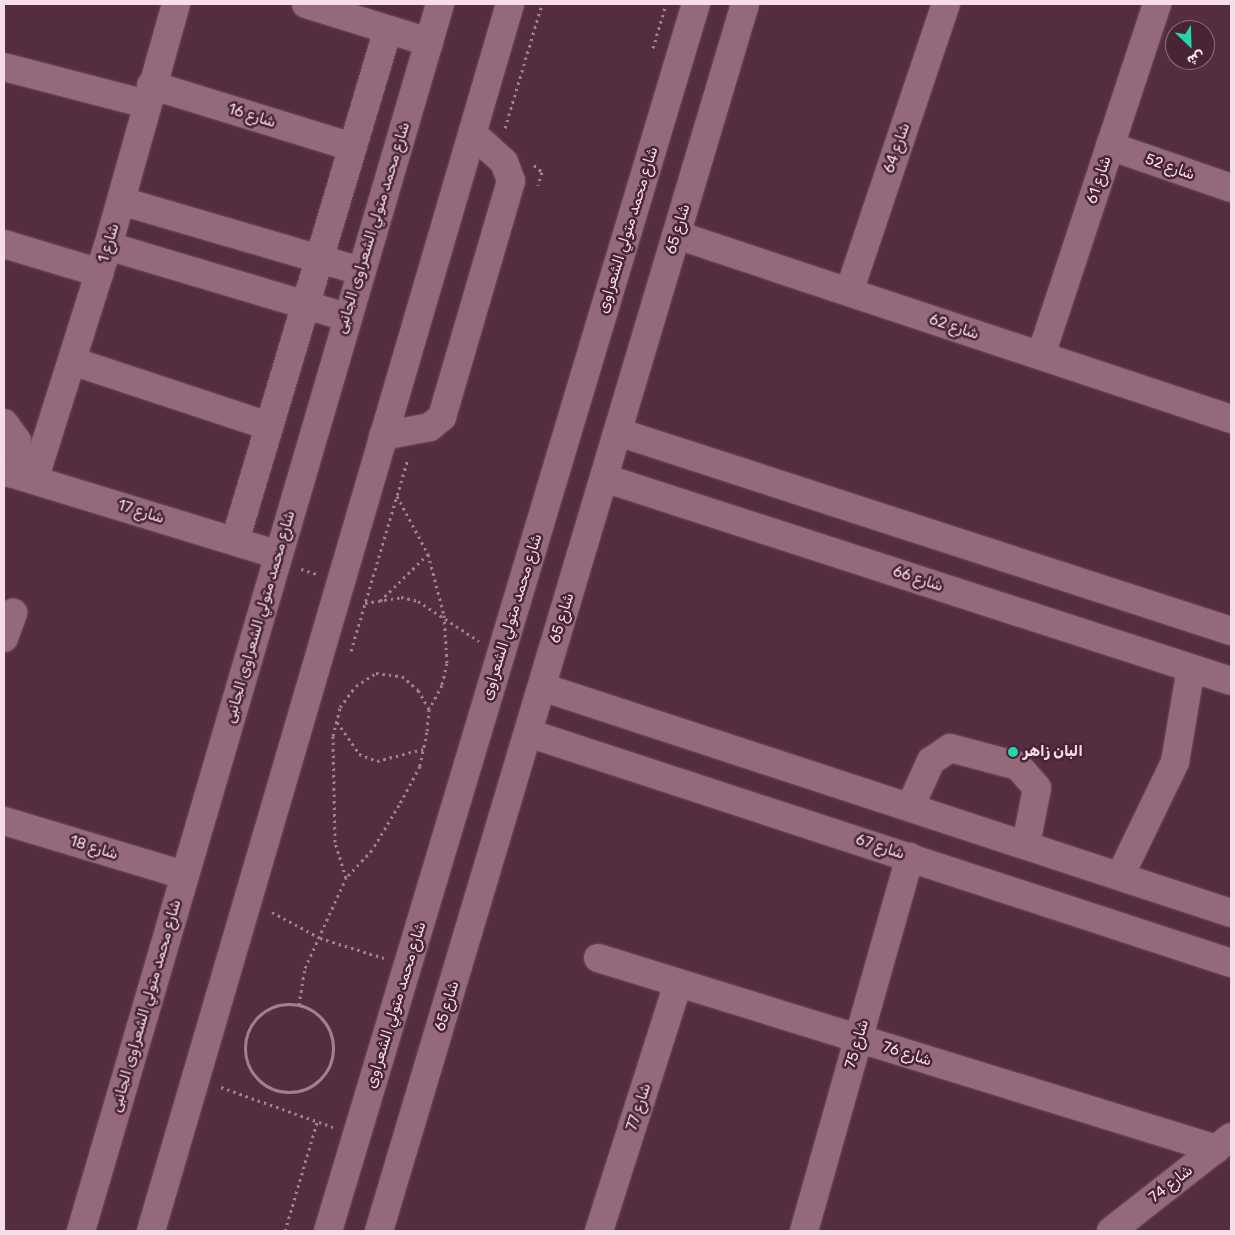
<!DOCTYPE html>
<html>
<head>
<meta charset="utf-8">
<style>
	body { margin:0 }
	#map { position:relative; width:1235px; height:1235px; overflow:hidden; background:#542e3f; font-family:Rubik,Vazirmatn,sans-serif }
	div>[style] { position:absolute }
	.path>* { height:3px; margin-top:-1.5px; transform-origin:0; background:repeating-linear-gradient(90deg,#a1818f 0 2.5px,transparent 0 6.5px) }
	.path>.ring { margin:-1.5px; padding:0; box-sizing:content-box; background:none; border:3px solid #a1818f; border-radius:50% }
	.roads { filter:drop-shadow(0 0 1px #6d4d5b) drop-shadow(0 0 1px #6d4d5b) }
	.minor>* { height:28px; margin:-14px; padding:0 14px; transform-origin:14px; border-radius:14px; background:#94697b }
	.dots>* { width:14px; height:14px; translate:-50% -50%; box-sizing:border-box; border:2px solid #482434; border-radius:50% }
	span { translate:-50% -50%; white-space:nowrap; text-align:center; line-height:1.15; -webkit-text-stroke:5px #482434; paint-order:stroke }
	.street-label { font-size:15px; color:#f6dde7 }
	.poi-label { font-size:15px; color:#f6dde7; font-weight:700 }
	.left { translate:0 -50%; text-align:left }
	.frame { position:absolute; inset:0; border:5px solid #f6dde7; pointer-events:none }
	.north { position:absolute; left:1165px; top:20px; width:50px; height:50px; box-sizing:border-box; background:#482434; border:1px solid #8e6e7c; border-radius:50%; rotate:156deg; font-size:14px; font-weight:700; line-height:20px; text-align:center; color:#f6dde7 }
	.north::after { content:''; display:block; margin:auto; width:18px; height:22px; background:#26d5ae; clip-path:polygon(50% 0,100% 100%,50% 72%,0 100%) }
</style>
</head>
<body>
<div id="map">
	<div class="path">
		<i style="left:653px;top:48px;width:46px;rotate:-73.5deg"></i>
		<i style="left:505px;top:128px;width:129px;rotate:-73.4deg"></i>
		<i style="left:534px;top:165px;width:11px;rotate:41deg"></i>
		<i style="left:542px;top:172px;width:14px;rotate:107deg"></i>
		<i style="left:397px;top:496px;width:66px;rotate:61.9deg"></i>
		<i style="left:428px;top:554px;width:63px;rotate:75.3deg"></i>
		<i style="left:444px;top:615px;width:48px;rotate:86.4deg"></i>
		<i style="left:447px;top:663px;width:23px;rotate:103deg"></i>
		<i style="left:442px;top:685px;width:27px;rotate:118deg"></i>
		<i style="left:301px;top:569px;width:16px;rotate:18deg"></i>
		<i style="left:380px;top:601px;width:67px;rotate:-44.4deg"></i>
		<i style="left:365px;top:603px;width:36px;rotate:-9deg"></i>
		<i style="left:401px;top:597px;width:17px;rotate:13deg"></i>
		<i style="left:418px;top:601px;width:73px;rotate:33.3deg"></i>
		<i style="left:351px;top:651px;width:201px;rotate:-73.5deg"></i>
		<i style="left:376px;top:673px;width:26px;rotate:7deg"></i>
		<i style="left:402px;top:676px;width:21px;rotate:41deg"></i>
		<i style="left:418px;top:690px;width:22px;rotate:60deg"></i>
		<i style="left:429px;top:709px;width:23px;rotate:95deg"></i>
		<i style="left:427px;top:732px;width:35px;rotate:102deg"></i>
		<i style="left:420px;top:766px;width:44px;rotate:118.3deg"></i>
		<i style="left:399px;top:805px;width:52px;rotate:121deg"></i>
		<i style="left:372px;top:850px;width:38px;rotate:133deg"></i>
		<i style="left:346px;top:878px;width:38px;rotate:-107deg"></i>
		<i style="left:335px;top:842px;width:106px;rotate:-91.1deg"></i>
		<i style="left:333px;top:736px;width:30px;rotate:-76deg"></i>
		<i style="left:340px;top:707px;width:26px;rotate:-53deg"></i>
		<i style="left:356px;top:686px;width:24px;rotate:-33deg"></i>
		<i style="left:337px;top:722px;width:39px;rotate:55deg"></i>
		<i style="left:359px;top:754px;width:19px;rotate:21deg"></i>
		<i style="left:377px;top:761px;width:48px;rotate:-14.6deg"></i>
		<i style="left:272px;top:912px;width:55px;rotate:28.4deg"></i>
		<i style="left:320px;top:938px;width:67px;rotate:17.4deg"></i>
		<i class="ring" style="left:245px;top:1004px;width:85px;height:85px"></i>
		<i style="left:299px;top:1005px;width:37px;rotate:-81deg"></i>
		<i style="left:305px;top:968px;width:99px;rotate:-65.5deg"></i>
		<i style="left:221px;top:1087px;width:119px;rotate:19.7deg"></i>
		<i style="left:285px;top:1231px;width:114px;rotate:-73.6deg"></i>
	</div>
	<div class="roads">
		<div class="minor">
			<i style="left:306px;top:4px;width:129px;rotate:17.2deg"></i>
			<i style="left:4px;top:67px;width:147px;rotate:14.6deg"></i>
			<i style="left:151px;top:85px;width:211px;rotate:17.1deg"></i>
			<i style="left:1110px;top:146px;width:128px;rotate:19.1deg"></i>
			<i style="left:121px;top:201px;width:250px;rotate:16.3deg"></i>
			<i style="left:677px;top:235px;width:584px;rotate:18.37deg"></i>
			<i style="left:4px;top:244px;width:100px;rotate:16.8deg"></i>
			<i style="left:108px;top:246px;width:248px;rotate:16.6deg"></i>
			<i style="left:849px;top:292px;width:304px;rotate:-71.4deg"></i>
			<i style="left:1041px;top:355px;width:370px;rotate:-71.7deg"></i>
			<i style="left:72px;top:361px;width:207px;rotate:18.3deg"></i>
			<i style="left:4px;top:423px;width:22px;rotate:54deg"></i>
			<i style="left:17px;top:441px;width:33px;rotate:101deg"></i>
			<i style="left:618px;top:432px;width:644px;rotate:17.99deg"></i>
			<i style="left:383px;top:436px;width:48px;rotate:-10.8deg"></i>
			<i style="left:430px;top:427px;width:16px;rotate:-40deg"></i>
			<i style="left:442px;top:417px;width:246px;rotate:-73.7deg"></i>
			<i style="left:511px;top:181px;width:20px;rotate:-110deg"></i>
			<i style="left:504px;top:162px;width:43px;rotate:-137.8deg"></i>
			<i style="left:4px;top:471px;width:287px;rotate:17deg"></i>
			<i style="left:604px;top:478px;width:659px;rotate:17.94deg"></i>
			<i style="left:34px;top:480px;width:245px;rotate:-72.5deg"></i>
			<i style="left:108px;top:246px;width:251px;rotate:-74.3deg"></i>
			<i style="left:235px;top:541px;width:534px;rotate:-73.36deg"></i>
			<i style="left:4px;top:638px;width:27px;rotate:-70deg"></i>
			<i style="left:542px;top:687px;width:725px;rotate:18.16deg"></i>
			<i style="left:528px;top:733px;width:740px;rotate:18.12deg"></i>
			<i style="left:910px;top:807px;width:51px;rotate:-65.5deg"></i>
			<i style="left:931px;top:761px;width:23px;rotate:-34deg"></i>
			<i style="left:950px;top:748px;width:70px;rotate:14.8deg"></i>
			<i style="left:1018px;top:766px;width:29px;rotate:49deg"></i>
			<i style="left:1037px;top:788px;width:57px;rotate:101.1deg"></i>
			<i style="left:4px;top:821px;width:188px;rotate:16.7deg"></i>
			<i style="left:1120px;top:876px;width:127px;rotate:-64.2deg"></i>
			<i style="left:1175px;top:762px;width:95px;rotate:-80.3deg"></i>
			<i style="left:598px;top:958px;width:647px;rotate:17.17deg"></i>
			<i style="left:81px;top:1231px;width:1278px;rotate:-73.69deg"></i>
			<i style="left:151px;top:1231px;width:1278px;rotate:-73.69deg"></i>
			<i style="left:328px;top:1231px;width:1281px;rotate:-73.31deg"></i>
			<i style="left:379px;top:1231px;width:1280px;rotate:-73.39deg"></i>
			<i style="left:599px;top:1231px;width:260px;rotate:-72.3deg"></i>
			<i style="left:804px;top:1231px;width:389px;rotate:-74.2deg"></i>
			<i style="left:1111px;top:1231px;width:152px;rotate:-38.1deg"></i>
		</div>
	</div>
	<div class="dots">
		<i style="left:1013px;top:752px;background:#26d5ae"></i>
	</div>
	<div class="street-label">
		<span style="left:252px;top:116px;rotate:17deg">شارع 16</span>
		<span style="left:897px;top:148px;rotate:-71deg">شارع 64</span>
		<span style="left:1170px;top:167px;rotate:19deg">شارع 52</span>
		<span style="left:1099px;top:180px;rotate:-72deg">شارع 61</span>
		<span style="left:373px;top:228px;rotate:-73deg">شارع محمد متولي الشعراوى الجانبى</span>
		<span style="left:678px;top:229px;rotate:-73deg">شارع 65</span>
		<span style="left:628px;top:230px;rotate:-73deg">شارع محمد متولي الشعراوى</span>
		<span style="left:109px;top:243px;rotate:-74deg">شارع 1</span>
		<span style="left:954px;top:327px;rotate:18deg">شارع 62</span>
		<span style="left:141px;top:512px;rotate:17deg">شارع 17</span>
		<span style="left:918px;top:579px;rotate:18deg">شارع 66</span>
		<span style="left:260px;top:617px;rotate:-74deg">شارع محمد متولي الشعراوى الجانبى</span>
		<span style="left:512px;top:617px;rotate:-73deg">شارع محمد متولي الشعراوى</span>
		<span style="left:562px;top:618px;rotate:-73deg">شارع 65</span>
		<span style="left:880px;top:847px;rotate:18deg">شارع 67</span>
		<span style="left:94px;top:848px;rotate:17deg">شارع 18</span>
		<span style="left:396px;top:1005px;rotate:-73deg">شارع محمد متولي الشعراوى</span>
		<span style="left:146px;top:1006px;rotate:-74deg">شارع محمد متولي الشعراوى الجانبى</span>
		<span style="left:447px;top:1006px;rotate:-73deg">شارع 65</span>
		<span style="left:857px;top:1044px;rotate:-74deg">شارع 75</span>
		<span style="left:907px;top:1054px;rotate:17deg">شارع 76</span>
		<span style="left:639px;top:1107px;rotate:-72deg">شارع 77</span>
		<span style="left:1171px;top:1184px;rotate:-38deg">شارع 74</span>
	</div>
	<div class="poi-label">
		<span class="left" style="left:1023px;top:752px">البان زاهر</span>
	</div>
	<div class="frame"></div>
	<div class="north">ش</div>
</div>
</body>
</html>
